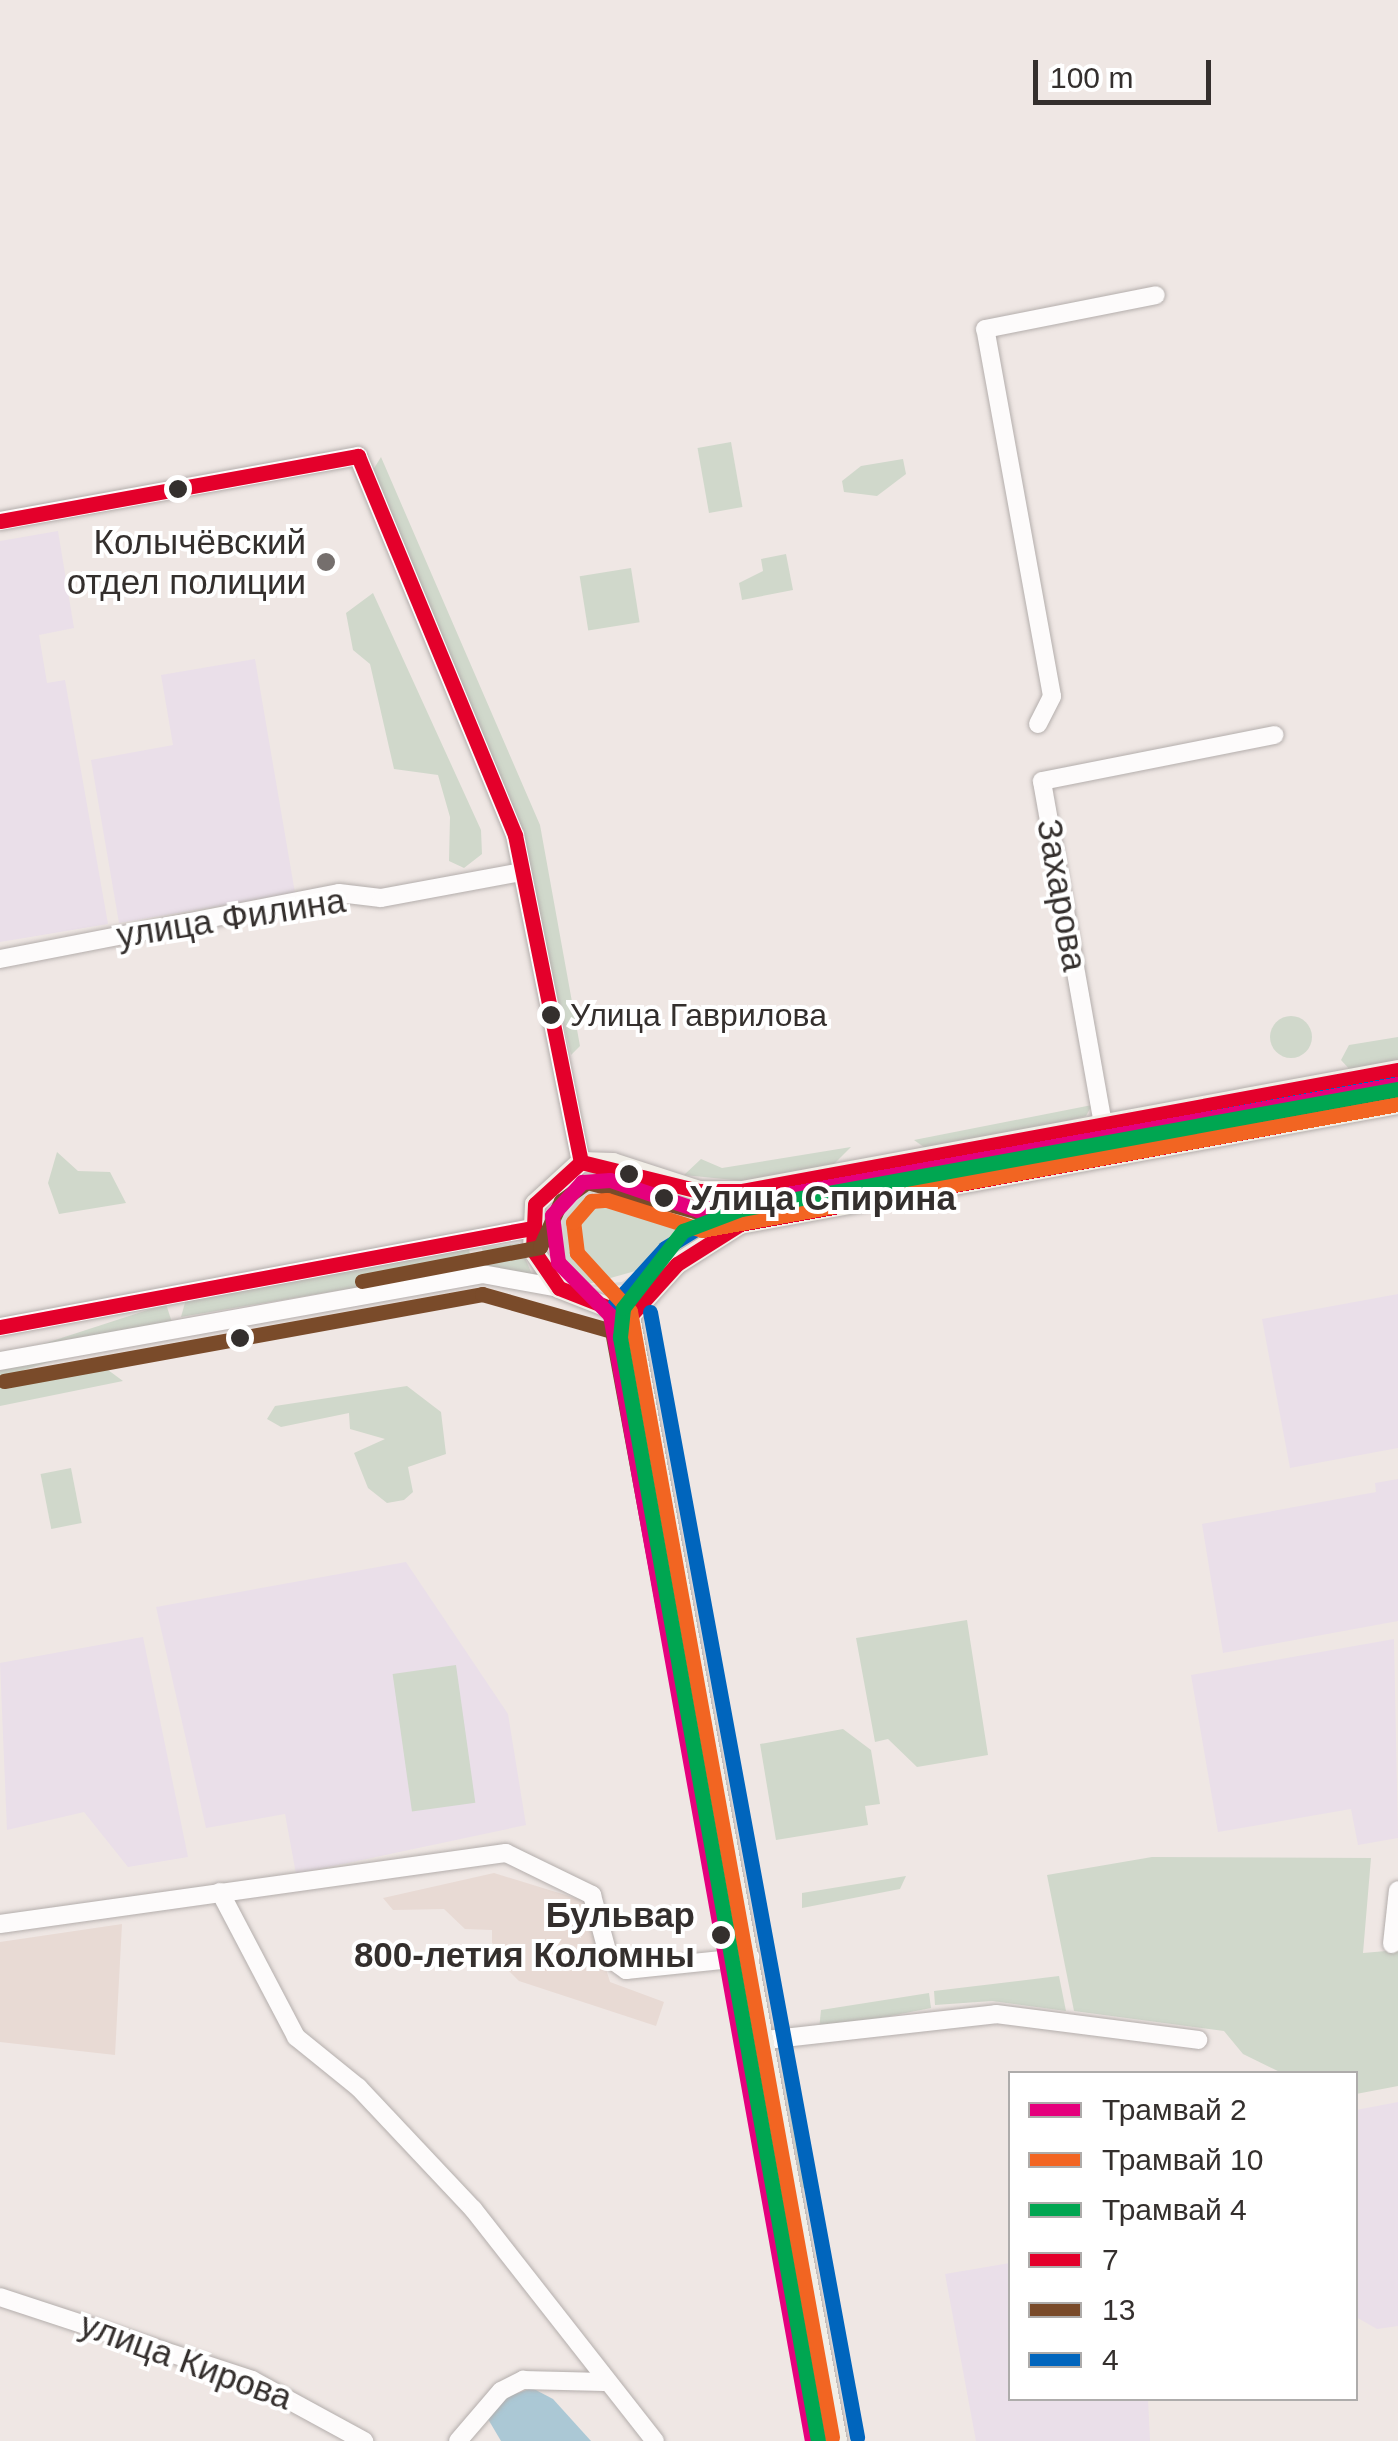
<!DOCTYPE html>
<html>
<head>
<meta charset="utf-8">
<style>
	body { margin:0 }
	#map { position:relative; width:1398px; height:2441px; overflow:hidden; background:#efe7e4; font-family:Arial,sans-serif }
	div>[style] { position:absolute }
	.built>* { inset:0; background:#e8dad4 }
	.education>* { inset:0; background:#eadfe9 }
	.green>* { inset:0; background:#d0d8cb; transform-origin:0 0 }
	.round { border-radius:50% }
	.water>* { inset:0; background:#abc8d5 }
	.roads { filter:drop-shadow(0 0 2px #b4aeac) drop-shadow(0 0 2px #b4aeac) }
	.minor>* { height:18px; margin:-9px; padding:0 9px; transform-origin:9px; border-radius:9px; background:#fdfbfb }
	.major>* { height:20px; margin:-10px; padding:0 10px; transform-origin:10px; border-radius:10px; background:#f1eee7 }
	.tram>* { height:2.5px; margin:-1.25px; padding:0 1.25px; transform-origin:1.25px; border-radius:1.25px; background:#d9d7d6 }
	.bus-1>* { height:15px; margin:-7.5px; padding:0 7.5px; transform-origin:7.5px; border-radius:7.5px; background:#e4002b }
	.bus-2>* { height:15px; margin:-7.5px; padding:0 7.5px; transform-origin:7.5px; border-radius:7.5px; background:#7a4b2a }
	.bus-3>* { height:15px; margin:-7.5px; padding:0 7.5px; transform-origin:7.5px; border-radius:7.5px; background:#0065bd }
	.tram-1>* { height:15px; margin:-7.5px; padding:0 7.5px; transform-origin:7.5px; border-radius:7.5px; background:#e5007d }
	.tram-2>* { height:15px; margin:-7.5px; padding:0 7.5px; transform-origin:7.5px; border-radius:7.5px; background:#f26522 }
	.tram-3>* { height:15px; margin:-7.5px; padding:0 7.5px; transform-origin:7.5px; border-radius:7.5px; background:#00a651 }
	.dots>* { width:28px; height:28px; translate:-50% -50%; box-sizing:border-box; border:5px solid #fff; border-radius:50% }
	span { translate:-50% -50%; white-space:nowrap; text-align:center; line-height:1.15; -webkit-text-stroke:8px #fff; paint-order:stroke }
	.bus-label { font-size:32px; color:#342f2d }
	.left { translate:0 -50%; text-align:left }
	.poi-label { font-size:35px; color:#342f2d }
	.right { translate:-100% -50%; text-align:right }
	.street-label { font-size:35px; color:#342f2d }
	.stop-label { font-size:35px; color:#342f2d; font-weight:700 }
	.legend { position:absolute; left:1008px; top:2071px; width:350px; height:330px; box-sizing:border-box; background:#fff; border:2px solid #aeacab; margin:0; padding:12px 18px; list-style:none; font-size:30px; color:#342f2d }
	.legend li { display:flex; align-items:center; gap:20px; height:50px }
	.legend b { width:50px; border:2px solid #aeacab }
	.scale { position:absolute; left:1033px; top:60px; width:178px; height:45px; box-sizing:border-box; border:5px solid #342f2d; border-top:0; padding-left:12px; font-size:30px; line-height:35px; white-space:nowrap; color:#342f2d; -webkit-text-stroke:8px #fff; paint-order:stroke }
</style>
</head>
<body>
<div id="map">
	<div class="built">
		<i style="clip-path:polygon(494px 1873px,585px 1901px,610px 1982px,664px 2002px,656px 2026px,519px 1981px,503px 1965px,507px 1953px,492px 1943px,492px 1930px,465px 1929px,444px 1909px,393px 1910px,383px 1898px)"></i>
		<i style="clip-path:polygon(122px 1924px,115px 2055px,0 2042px,0 1942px)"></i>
	</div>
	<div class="education">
		<i style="clip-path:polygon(58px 531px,74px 628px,39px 635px,47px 683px,65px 680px,108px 924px,0 942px,0 541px)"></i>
		<i style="clip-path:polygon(255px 659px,295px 893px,119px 923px,91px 760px,173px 745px,161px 675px)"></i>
		<i style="clip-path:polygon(1398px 1294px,1398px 1448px,1290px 1468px,1262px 1319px)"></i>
		<i style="clip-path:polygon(1398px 1479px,1398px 1621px,1223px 1653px,1202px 1524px,1376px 1492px,1375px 1483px)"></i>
		<i style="clip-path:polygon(406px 1562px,508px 1714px,526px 1825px,296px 1874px,285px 1814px,206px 1828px,156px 1607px)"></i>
		<i style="clip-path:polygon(143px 1637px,188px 1857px,128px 1867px,84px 1812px,7px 1830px,0 1663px)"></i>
		<i style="clip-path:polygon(1394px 1639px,1398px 1838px,1358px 1845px,1351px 1809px,1218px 1832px,1191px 1675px)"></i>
		<i style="clip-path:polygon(1398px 2102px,1398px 2326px,1377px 2329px,1356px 2317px,1356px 2110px)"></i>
		<i style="clip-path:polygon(1010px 2263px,1011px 2398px,1148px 2399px,1150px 2441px,976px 2441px,945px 2274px)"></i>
	</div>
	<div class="green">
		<i style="left:731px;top:442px;width:66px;height:34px;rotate:80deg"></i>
		<i style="clip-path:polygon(381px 457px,540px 825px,580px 1046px,571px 1055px,515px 815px,373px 470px)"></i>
		<i style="clip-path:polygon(903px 459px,906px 474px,877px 496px,844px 492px,842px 481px,861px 466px)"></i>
		<i style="clip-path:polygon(786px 554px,793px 590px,742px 600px,739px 583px,763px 571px,761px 559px)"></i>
		<i style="left:631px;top:568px;width:55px;height:52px;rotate:81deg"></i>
		<i style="clip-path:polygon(373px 593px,481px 830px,482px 854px,464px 868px,449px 861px,450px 817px,438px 775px,394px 769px,370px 664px,353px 650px,346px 613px)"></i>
		<i class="round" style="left:1270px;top:1016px;width:42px;height:42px"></i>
		<i style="clip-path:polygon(1398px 1037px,1398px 1065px,1352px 1072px,1341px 1060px,1349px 1045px)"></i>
		<i style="clip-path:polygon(1092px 1105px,1086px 1116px,1010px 1135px,928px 1150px,914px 1140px)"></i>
		<i style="clip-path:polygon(851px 1147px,832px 1166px,744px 1181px,684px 1175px,701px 1159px,722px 1168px)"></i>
		<i style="clip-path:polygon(57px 1152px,78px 1171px,110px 1172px,126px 1203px,59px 1214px,48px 1183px)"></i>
		<i style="clip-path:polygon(606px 1182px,690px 1217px,639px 1270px,589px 1284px,559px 1258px,553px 1223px,566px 1196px)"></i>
		<i style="clip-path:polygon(519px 1243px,533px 1277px,485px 1268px,482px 1248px)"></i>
		<i style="clip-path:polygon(469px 1249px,472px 1268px,181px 1317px,186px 1299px)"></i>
		<i style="left:166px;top:1304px;width:19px;height:169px;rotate:72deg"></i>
		<i style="clip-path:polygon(20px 1364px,24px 1372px,108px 1370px,123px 1381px,0 1406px,0 1369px)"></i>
		<i style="clip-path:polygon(407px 1386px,441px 1412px,446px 1454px,408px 1467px,413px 1492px,404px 1500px,387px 1503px,368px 1488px,354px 1453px,385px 1439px,350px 1429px,349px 1413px,281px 1427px,267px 1419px,275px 1406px)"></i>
		<i style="left:71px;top:1468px;width:56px;height:31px;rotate:79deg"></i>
		<i style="clip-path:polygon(967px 1620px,988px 1755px,917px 1767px,888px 1739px,875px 1742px,856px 1638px)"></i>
		<i style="left:456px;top:1665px;width:139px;height:64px;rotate:82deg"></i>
		<i style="clip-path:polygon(843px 1729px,871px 1750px,880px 1804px,865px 1806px,868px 1825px,776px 1840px,760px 1744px)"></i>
		<i style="clip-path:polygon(1152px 1857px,1371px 1858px,1363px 1953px,1398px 1950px,1398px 2086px,1356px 2094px,1356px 2074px,1282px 2073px,1243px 2054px,1224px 2031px,1074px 2011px,1047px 1875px)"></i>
		<i style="clip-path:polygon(906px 1876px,900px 1889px,802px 1908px,802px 1893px)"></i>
		<i style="clip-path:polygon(1059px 1976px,1066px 2011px,992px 2001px,935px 2005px,934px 1991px)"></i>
		<i style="clip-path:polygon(929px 1993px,931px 2008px,819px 2030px,821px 2010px)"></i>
		<i style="clip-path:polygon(778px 2046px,784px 2049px,809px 2189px,802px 2188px)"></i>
	</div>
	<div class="water">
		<i style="clip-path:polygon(532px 2388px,553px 2399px,591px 2441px,501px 2441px,488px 2419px,504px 2398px)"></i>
	</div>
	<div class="roads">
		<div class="minor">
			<i style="left:0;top:521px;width:364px;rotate:-10.3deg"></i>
			<i style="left:358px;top:456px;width:410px;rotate:67.5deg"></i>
			<i style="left:515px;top:835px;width:334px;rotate:78.6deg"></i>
			<i style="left:1038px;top:724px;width:31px;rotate:-63deg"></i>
			<i style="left:1052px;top:696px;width:373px;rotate:-100.3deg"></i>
			<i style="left:985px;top:329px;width:174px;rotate:-11.2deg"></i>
			<i style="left:0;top:959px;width:345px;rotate:-11deg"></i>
			<i style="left:339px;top:893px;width:42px;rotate:6.8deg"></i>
			<i style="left:381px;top:898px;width:142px;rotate:-10.5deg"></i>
			<i style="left:1103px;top:1124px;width:348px;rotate:-100.1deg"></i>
			<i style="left:1042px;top:781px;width:237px;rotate:-11.2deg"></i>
			<i style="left:0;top:1327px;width:541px;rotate:-10.54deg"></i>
			<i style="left:0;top:1361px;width:490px;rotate:-10.2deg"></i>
			<i style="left:482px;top:1274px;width:78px;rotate:10.3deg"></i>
			<i style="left:220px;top:1892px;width:164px;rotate:62.3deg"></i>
			<i style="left:296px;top:2037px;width:80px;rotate:38.9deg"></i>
			<i style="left:358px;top:2087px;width:168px;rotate:46.7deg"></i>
			<i style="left:473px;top:2209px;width:295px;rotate:51.9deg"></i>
			<i style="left:0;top:1924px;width:511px;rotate:-7.99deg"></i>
			<i style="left:506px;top:1853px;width:96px;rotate:26deg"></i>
			<i style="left:592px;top:1895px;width:65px;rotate:74.9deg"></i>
			<i style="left:609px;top:1958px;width:21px;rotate:35deg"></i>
			<i style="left:626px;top:1970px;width:125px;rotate:-6deg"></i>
			<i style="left:1392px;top:1944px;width:54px;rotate:-83.7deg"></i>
			<i style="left:766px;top:2040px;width:231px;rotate:-6.4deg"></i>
			<i style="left:996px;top:2014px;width:204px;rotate:7.3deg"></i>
			<i style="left:0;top:2297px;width:265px;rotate:18.2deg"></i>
			<i style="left:252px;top:2380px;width:128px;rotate:28.6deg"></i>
			<i style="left:458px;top:2441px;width:66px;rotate:-49.3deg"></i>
			<i style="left:501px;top:2391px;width:25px;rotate:-27deg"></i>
			<i style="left:523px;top:2380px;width:81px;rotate:1.4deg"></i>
		</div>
		<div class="major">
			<i style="left:630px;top:1316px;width:1144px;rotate:79.57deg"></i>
			<i style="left:630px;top:1316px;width:76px;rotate:-158.5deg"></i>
			<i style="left:559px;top:1288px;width:46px;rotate:-124.4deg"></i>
			<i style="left:533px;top:1250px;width:46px;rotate:-87.5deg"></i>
			<i style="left:535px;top:1204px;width:62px;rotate:-42.4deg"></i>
			<i style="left:581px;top:1162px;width:32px;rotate:2deg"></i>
			<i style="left:613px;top:1163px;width:90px;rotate:18deg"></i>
			<i style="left:699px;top:1191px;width:43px"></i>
			<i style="left:742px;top:1191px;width:667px;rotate:-10.45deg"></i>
			<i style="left:630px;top:1316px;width:70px;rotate:-47.9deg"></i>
			<i style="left:677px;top:1264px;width:75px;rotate:-32.4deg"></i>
			<i style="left:740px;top:1224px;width:669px;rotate:-10.34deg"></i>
		</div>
	</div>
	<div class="tram">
		<i style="left:562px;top:1250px;width:30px;rotate:-92deg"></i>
		<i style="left:561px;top:1220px;width:31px;rotate:-54deg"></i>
		<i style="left:579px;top:1195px;width:54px;rotate:-7.4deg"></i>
		<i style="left:587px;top:1286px;width:35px;rotate:-5deg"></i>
		<i style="left:622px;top:1283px;width:33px;rotate:-35deg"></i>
	</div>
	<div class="bus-1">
		<i style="left:0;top:521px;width:364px;rotate:-10.3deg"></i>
		<i style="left:358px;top:456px;width:410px;rotate:67.5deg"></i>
		<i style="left:515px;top:835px;width:334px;rotate:78.6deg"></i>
		<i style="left:1398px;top:1070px;width:667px;rotate:169.55deg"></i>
		<i style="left:742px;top:1191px;width:43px;rotate:180deg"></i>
		<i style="left:699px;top:1191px;width:122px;rotate:-166.2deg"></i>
		<i style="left:581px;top:1162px;width:62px;rotate:137.6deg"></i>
		<i style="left:535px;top:1204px;width:46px;rotate:92.5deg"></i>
		<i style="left:533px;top:1250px;width:46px;rotate:55.6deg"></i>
		<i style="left:559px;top:1288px;width:76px;rotate:21.5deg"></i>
		<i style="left:630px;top:1316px;width:70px;rotate:-47.9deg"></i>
		<i style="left:677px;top:1264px;width:75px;rotate:-32.4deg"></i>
		<i style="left:740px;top:1224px;width:669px;rotate:-10.34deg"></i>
		<i style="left:0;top:1327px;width:541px;rotate:-10.54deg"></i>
	</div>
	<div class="bus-2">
		<i style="left:362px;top:1281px;width:181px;rotate:-10.8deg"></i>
		<i style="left:540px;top:1247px;width:51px;rotate:-65.5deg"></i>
		<i style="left:561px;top:1201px;width:32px;rotate:-36deg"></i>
		<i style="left:587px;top:1182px;width:112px;rotate:15deg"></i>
		<i style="left:695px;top:1211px;width:49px"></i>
		<i style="left:744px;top:1211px;width:665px;rotate:-10.48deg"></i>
		<i style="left:4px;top:1381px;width:486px;rotate:-10.3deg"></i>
		<i style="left:482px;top:1294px;width:135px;rotate:15.9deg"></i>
		<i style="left:612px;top:1331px;width:1129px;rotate:79.54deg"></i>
	</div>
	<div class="bus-3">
		<i style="left:615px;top:1303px;width:74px;rotate:-47.7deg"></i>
		<i style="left:665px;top:1248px;width:82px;rotate:-31.6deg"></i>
		<i style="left:735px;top:1205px;width:670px;rotate:-10.4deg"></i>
		<i style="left:650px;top:1312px;width:1144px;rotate:79.57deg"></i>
	</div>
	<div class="tram-1">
		<i style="left:812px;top:2441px;width:1144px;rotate:-100.17deg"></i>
		<i style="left:610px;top:1315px;width:74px;rotate:-134.5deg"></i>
		<i style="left:558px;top:1262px;width:47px;rotate:-97.3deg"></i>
		<i style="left:552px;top:1215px;width:45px;rotate:-47.7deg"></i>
		<i style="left:582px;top:1182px;width:28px;rotate:-4deg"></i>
		<i style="left:610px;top:1180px;width:93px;rotate:18.8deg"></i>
		<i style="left:698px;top:1210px;width:711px;rotate:-10.2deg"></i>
	</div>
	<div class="tram-2">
		<i style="left:832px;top:2437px;width:1144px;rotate:-100.17deg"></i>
		<i style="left:630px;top:1311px;width:79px;rotate:-132.4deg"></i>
		<i style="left:577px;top:1253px;width:31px;rotate:-97deg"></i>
		<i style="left:573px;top:1222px;width:28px;rotate:-49deg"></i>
		<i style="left:591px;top:1201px;width:16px;rotate:-4deg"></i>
		<i style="left:607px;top:1200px;width:100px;rotate:17.5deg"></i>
		<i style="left:702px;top:1230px;width:707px;rotate:-10.26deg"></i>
	</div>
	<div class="tram-3">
		<i style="left:818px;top:2441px;width:1122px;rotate:-100.17deg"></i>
		<i style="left:620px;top:1337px;width:29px;rotate:-84deg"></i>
		<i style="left:623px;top:1308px;width:98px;rotate:-52.1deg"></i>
		<i style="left:683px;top:1231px;width:62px;rotate:-20.8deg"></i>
		<i style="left:741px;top:1209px;width:668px;rotate:-10.35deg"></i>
	</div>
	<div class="dots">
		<i style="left:178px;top:489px;background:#342f2d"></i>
		<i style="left:326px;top:562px;background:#756f6d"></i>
		<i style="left:551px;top:1015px;background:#342f2d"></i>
		<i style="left:629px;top:1174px;background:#342f2d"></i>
		<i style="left:664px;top:1198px;background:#342f2d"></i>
		<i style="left:240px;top:1338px;background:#342f2d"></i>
		<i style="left:721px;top:1935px;background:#342f2d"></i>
	</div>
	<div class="bus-label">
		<span class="left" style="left:570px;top:1015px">Улица Гаврилова</span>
	</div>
	<div class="poi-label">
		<span class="right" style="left:306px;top:562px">Колычёвский<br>отдел полиции</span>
	</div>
	<div class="street-label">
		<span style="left:1062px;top:895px;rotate:80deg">Захарова</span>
		<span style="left:231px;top:918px;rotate:-9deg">улица Филина</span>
		<span style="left:186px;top:2361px;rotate:20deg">улица Кирова</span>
	</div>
	<div class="stop-label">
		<span class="left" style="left:690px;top:1198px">Улица Спирина</span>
		<span class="right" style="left:695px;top:1935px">Бульвар<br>800-летия Коломны</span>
	</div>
	<ul class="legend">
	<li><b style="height:12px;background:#e5007d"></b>Трамвай 2</li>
	<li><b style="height:12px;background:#f26522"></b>Трамвай 10</li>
	<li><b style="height:12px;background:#00a651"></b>Трамвай 4</li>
	<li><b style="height:12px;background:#e4002b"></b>7</li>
	<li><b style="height:12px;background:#7a4b2a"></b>13</li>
	<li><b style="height:12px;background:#0065bd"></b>4</li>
	</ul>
	<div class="scale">100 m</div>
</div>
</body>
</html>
